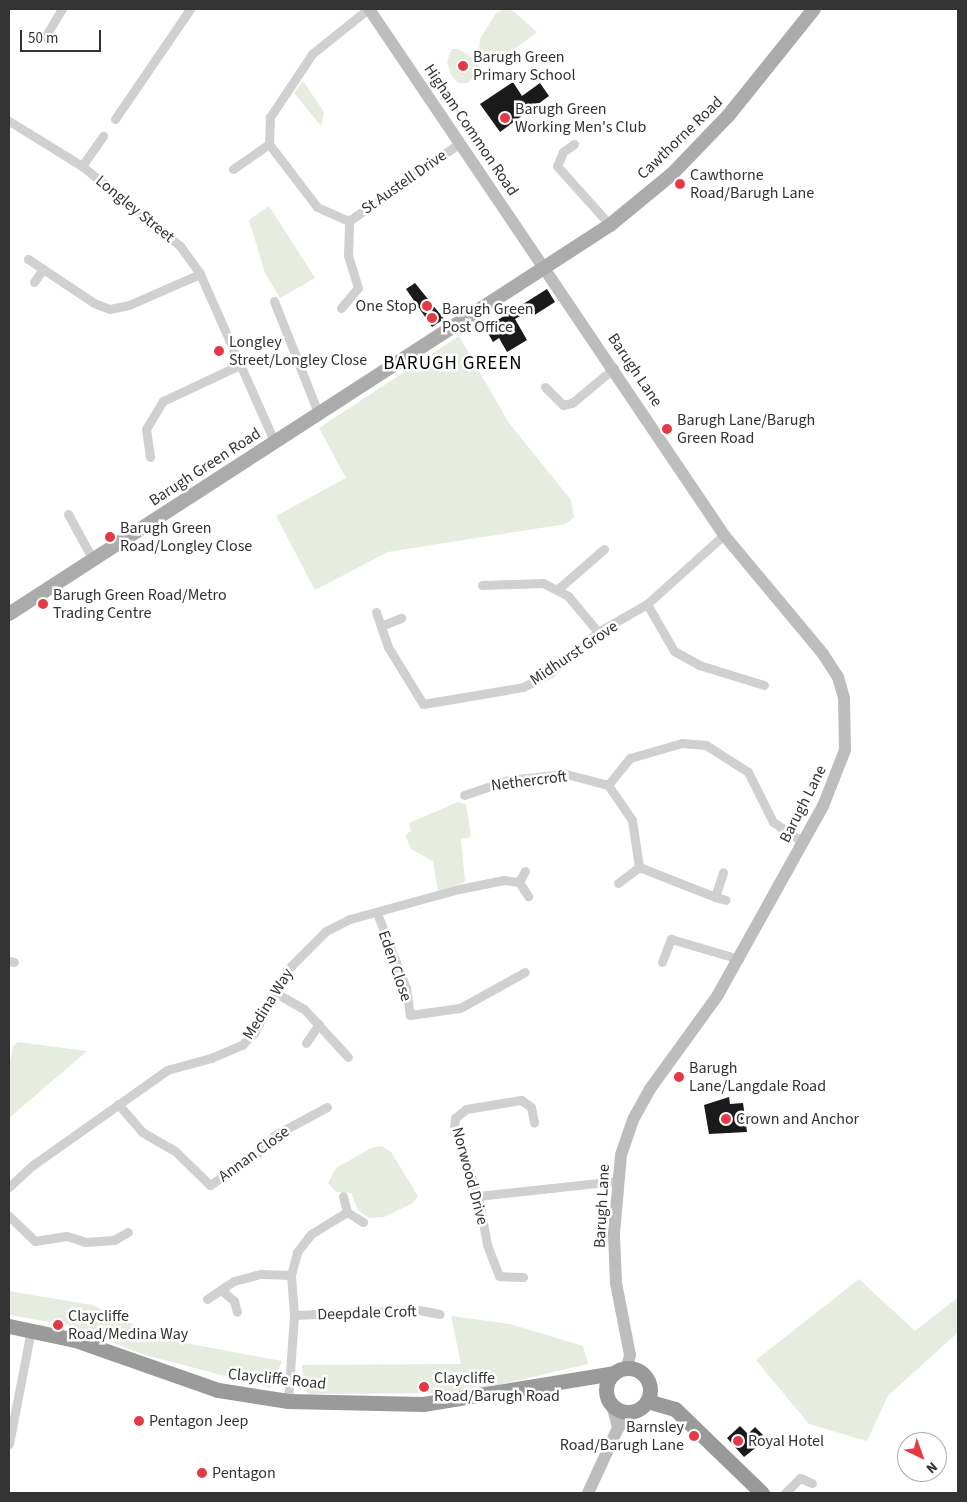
<!DOCTYPE html>
<html>
<head>
<meta charset="utf-8">
<style>
	body { margin:0 }
	#map { position:relative; width:967px; height:1502px; overflow:hidden; background:#fff; font-family:"Source Sans 3",sans-serif }
	div>[style] { position:absolute }
	.green>* { inset:0; background:#e6ecdf }
	.building>* { inset:0; background:#1a1a1a }
	.street>* { height:9px; margin:-4.5px; padding:0 4.5px; transform-origin:4.5px; border-radius:4.5px; background:#d0d0d0 }
	.secondary>* { height:12px; margin:-6px; padding:0 6px; transform-origin:6px; border-radius:6px; background:#bdbdbd }
	.primary>* { height:14px; margin:-7px; padding:0 7px; transform-origin:7px; border-radius:7px; background:#ababab }
	.highway>* { height:15px; margin:-7.5px; padding:0 7.5px; transform-origin:7.5px; border-radius:7.5px; background:#9a9a9a }
	.highway>.ring { margin:-7.5px; padding:0; box-sizing:content-box; background:none; border:15px solid #9a9a9a; border-radius:50% }
	.dots>* { width:14px; height:14px; translate:-50% -50%; box-sizing:border-box; border:2px solid #fff; border-radius:50% }
	span { translate:-50% -50%; white-space:nowrap; text-align:center; line-height:1.15; -webkit-text-stroke:5px #fff; paint-order:stroke }
	.poi-label { font-size:16px; color:#333 }
	.left { translate:0 -50%; text-align:left }
	.right { translate:-100% -50%; text-align:right }
	.street-label { font-size:16px; color:#333 }
	.quarter-label { font-size:19px; color:#000; letter-spacing:1px }
	.frame { position:absolute; inset:0; border:10px solid #333; pointer-events:none }
	.north { position:absolute; left:897px; top:1432px; width:50px; height:50px; box-sizing:border-box; background:#fff; border:1px solid #adadad; border-radius:50%; rotate:138deg; font-size:14px; font-weight:700; line-height:20px; text-align:center; color:#333 }
	.north::after { content:''; display:block; margin:auto; width:18px; height:22px; background:#e63946; clip-path:polygon(50% 0,100% 100%,50% 72%,0 100%) }
	.scale { position:absolute; left:20px; top:30px; width:81px; height:22px; box-sizing:border-box; border:2px solid #333; border-top:0; padding-left:6px; font-size:15px; line-height:18px; white-space:nowrap; color:#333; -webkit-text-stroke:4px #fff; paint-order:stroke }
</style>
</head>
<body>
<div id="map">
	<div class="green">
		<i style="clip-path:polygon(505px 9px,512px 10px,537px 32px,503px 58px,489px 59px,479px 51px,480px 39px,496px 13px)"></i>
		<i style="clip-path:polygon(452px 49px,458px 49px,479px 62px,480px 71px,468px 83px,458px 83px,451px 75px,447px 61px)"></i>
		<i style="clip-path:polygon(303px 81px,324px 112px,321px 126px,294px 93px)"></i>
		<i style="clip-path:polygon(269px 206px,315px 278px,280px 298px,265px 273px,249px 220px)"></i>
		<i style="clip-path:polygon(459px 336px,509px 423px,571px 500px,574px 517px,566px 524px,388px 552px,315px 590px,276px 516px,346px 478px,319px 428px)"></i>
		<i style="clip-path:polygon(458px 802px,466px 804px,471px 837px,461px 839px,465px 882px,438px 892px,433px 861px,411px 849px,405px 835px,411px 831px,409px 823px)"></i>
		<i style="clip-path:polygon(18px 1042px,87px 1051px,9px 1118px,9px 1067px,13px 1046px)"></i>
		<i style="clip-path:polygon(382px 1146px,391px 1152px,418px 1196px,413px 1203px,384px 1217px,369px 1218px,358px 1210px,351px 1193px,336px 1192px,328px 1183px,336px 1168px,371px 1148px)"></i>
		<i style="clip-path:polygon(859px 1279px,915px 1331px,958px 1297px,958px 1332px,888px 1396px,867px 1441px,809px 1424px,756px 1360px)"></i>
		<i style="clip-path:polygon(9px 1291px,92px 1305px,164px 1339px,282px 1361px,271px 1388px,145px 1355px,68px 1325px,9px 1315px)"></i>
		<i style="clip-path:polygon(451px 1316px,510px 1324px,583px 1346px,588px 1364px,464px 1393px,309px 1394px,303px 1389px,302px 1365px,461px 1364px)"></i>
	</div>
	<div class="building">
		<i style="clip-path:polygon(513px 82px,522px 96px,540px 83px,549px 96px,500px 132px,480px 104px)"></i>
		<i style="clip-path:polygon(415px 283px,444px 319px,432px 327px,406px 289px)"></i>
		<i style="clip-path:polygon(547px 289px,555px 302px,533px 316px,529px 311px,515px 319px,527px 340px,507px 352px,499px 338px,493px 342px,485px 328px)"></i>
		<i style="clip-path:polygon(729px 1097px,730px 1104px,743px 1103px,747px 1132px,709px 1134px,704px 1105px)"></i>
		<i style="clip-path:polygon(740px 1426px,748px 1434px,755px 1427px,767px 1439px,744px 1457px,727px 1438px)"></i>
	</div>
	<div class="street">
		<i style="left:368px;top:9px;width:72px;rotate:141.2deg"></i>
		<i style="left:312px;top:54px;width:76px;rotate:123.7deg"></i>
		<i style="left:270px;top:117px;width:27px;rotate:92deg"></i>
		<i style="left:269px;top:144px;width:79px;rotate:52.7deg"></i>
		<i style="left:317px;top:207px;width:35px;rotate:24deg"></i>
		<i style="left:349px;top:221px;width:136px;rotate:-35.1deg"></i>
		<i style="left:45px;top:37px;width:33px;rotate:-59deg"></i>
		<i style="left:115px;top:119px;width:133px;rotate:-55.7deg"></i>
		<i style="left:9px;top:121px;width:86px;rotate:31.7deg"></i>
		<i style="left:82px;top:166px;width:127px;rotate:39.2deg"></i>
		<i style="left:180px;top:246px;width:34px;rotate:54deg"></i>
		<i style="left:200px;top:274px;width:185px;rotate:66.1deg"></i>
		<i style="left:574px;top:144px;width:14px;rotate:144deg"></i>
		<i style="left:563px;top:152px;width:15px;rotate:113deg"></i>
		<i style="left:557px;top:166px;width:79px;rotate:48.1deg"></i>
		<i style="left:82px;top:166px;width:37px;rotate:-55deg"></i>
		<i style="left:233px;top:169px;width:44px;rotate:-34.8deg"></i>
		<i style="left:28px;top:259px;width:79px;rotate:33.7deg"></i>
		<i style="left:94px;top:303px;width:17px;rotate:21deg"></i>
		<i style="left:110px;top:309px;width:19px;rotate:-12deg"></i>
		<i style="left:129px;top:305px;width:77px;rotate:-23.6deg"></i>
		<i style="left:34px;top:282px;width:16px;rotate:-55deg"></i>
		<i style="left:274px;top:301px;width:123px;rotate:68.5deg"></i>
		<i style="left:341px;top:308px;width:26px;rotate:-50deg"></i>
		<i style="left:358px;top:288px;width:34px;rotate:-107deg"></i>
		<i style="left:348px;top:255px;width:34px;rotate:-88deg"></i>
		<i style="left:545px;top:387px;width:25px;rotate:45deg"></i>
		<i style="left:563px;top:405px;width:9px;rotate:-13deg"></i>
		<i style="left:572px;top:403px;width:55px;rotate:-39.8deg"></i>
		<i style="left:150px;top:457px;width:28px;rotate:-98deg"></i>
		<i style="left:146px;top:429px;width:33px;rotate:-59deg"></i>
		<i style="left:163px;top:401px;width:85px;rotate:-25.1deg"></i>
		<i style="left:68px;top:514px;width:52px;rotate:61.5deg"></i>
		<i style="left:482px;top:585px;width:61px;rotate:-1.9deg"></i>
		<i style="left:543px;top:583px;width:28px;rotate:27deg"></i>
		<i style="left:568px;top:596px;width:47px;rotate:50.2deg"></i>
		<i style="left:558px;top:589px;width:61px;rotate:-41deg"></i>
		<i style="left:647px;top:604px;width:54px;rotate:60.1deg"></i>
		<i style="left:674px;top:651px;width:29px;rotate:29deg"></i>
		<i style="left:699px;top:665px;width:68px;rotate:17.1deg"></i>
		<i style="left:376px;top:612px;width:37px;rotate:71deg"></i>
		<i style="left:388px;top:647px;width:67px;rotate:58.4deg"></i>
		<i style="left:423px;top:704px;width:101px;rotate:-9.6deg"></i>
		<i style="left:523px;top:687px;width:30px;rotate:-27deg"></i>
		<i style="left:550px;top:673px;width:63px;rotate:-40.5deg"></i>
		<i style="left:598px;top:632px;width:56px;rotate:-29.7deg"></i>
		<i style="left:647px;top:604px;width:103px;rotate:-41.9deg"></i>
		<i style="left:381px;top:626px;width:22px;rotate:-22deg"></i>
		<i style="left:608px;top:785px;width:42px;rotate:55.6deg"></i>
		<i style="left:632px;top:820px;width:48px;rotate:81.5deg"></i>
		<i style="left:639px;top:867px;width:82px;rotate:21.5deg"></i>
		<i style="left:715px;top:897px;width:26px;rotate:-72deg"></i>
		<i style="left:464px;top:795px;width:46px;rotate:-18.8deg"></i>
		<i style="left:508px;top:780px;width:58px;rotate:-5.9deg"></i>
		<i style="left:566px;top:774px;width:43px;rotate:14.7deg"></i>
		<i style="left:608px;top:785px;width:35px;rotate:-51deg"></i>
		<i style="left:630px;top:758px;width:54px;rotate:-16.1deg"></i>
		<i style="left:682px;top:743px;width:24px;rotate:5deg"></i>
		<i style="left:706px;top:745px;width:50px;rotate:32.7deg"></i>
		<i style="left:748px;top:772px;width:56px;rotate:63.4deg"></i>
		<i style="left:773px;top:822px;width:36px;rotate:34deg"></i>
		<i style="left:525px;top:871px;width:13px;rotate:119deg"></i>
		<i style="left:519px;top:882px;width:17px;rotate:57deg"></i>
		<i style="left:618px;top:883px;width:26px;rotate:-37deg"></i>
		<i style="left:715px;top:897px;width:11px;rotate:15deg"></i>
		<i style="left:377px;top:913px;width:80px;rotate:68.9deg"></i>
		<i style="left:406px;top:988px;width:27px;rotate:82deg"></i>
		<i style="left:410px;top:1015px;width:50px;rotate:-8deg"></i>
		<i style="left:460px;top:1008px;width:74px;rotate:-29deg"></i>
		<i style="left:9px;top:961px;width:5px;rotate:11deg"></i>
		<i style="left:662px;top:962px;width:25px;rotate:-69deg"></i>
		<i style="left:671px;top:939px;width:71px;rotate:16.4deg"></i>
		<i style="left:276px;top:993px;width:32px;rotate:30deg"></i>
		<i style="left:304px;top:1009px;width:65px;rotate:47.5deg"></i>
		<i style="left:306px;top:1043px;width:23px;rotate:-56deg"></i>
		<i style="left:118px;top:1104px;width:37px;rotate:49deg"></i>
		<i style="left:142px;top:1132px;width:38px;rotate:30deg"></i>
		<i style="left:175px;top:1151px;width:49px;rotate:44.2deg"></i>
		<i style="left:210px;top:1185px;width:56px;rotate:-33.4deg"></i>
		<i style="left:257px;top:1154px;width:26px;rotate:-47deg"></i>
		<i style="left:275px;top:1135px;width:59px;rotate:-28.3deg"></i>
		<i style="left:9px;top:1187px;width:33px;rotate:-43deg"></i>
		<i style="left:33px;top:1165px;width:164px;rotate:-35.3deg"></i>
		<i style="left:167px;top:1070px;width:46px;rotate:-15.3deg"></i>
		<i style="left:211px;top:1058px;width:34px;rotate:-23deg"></i>
		<i style="left:242px;top:1045px;width:17px;rotate:-45deg"></i>
		<i style="left:254px;top:1033px;width:71px;rotate:-62.4deg"></i>
		<i style="left:287px;top:970px;width:55px;rotate:-45deg"></i>
		<i style="left:326px;top:931px;width:27px;rotate:-27deg"></i>
		<i style="left:350px;top:919px;width:113px;rotate:-15.4deg"></i>
		<i style="left:459px;top:889px;width:46px;rotate:-11.3deg"></i>
		<i style="left:504px;top:880px;width:15px;rotate:8deg"></i>
		<i style="left:343px;top:1196px;width:16px;rotate:76deg"></i>
		<i style="left:347px;top:1212px;width:19px;rotate:32deg"></i>
		<i style="left:478px;top:1196px;width:140px;rotate:-6.2deg"></i>
		<i style="left:9px;top:1216px;width:36px;rotate:44deg"></i>
		<i style="left:35px;top:1241px;width:32px;rotate:-9deg"></i>
		<i style="left:67px;top:1236px;width:19px;rotate:18deg"></i>
		<i style="left:85px;top:1242px;width:29px;rotate:-4deg"></i>
		<i style="left:114px;top:1240px;width:16px;rotate:-30deg"></i>
		<i style="left:523px;top:1277px;width:24px;rotate:-178deg"></i>
		<i style="left:499px;top:1276px;width:34px;rotate:-111deg"></i>
		<i style="left:487px;top:1244px;width:49px;rotate:-100.6deg"></i>
		<i style="left:478px;top:1196px;width:70px;rotate:-110deg"></i>
		<i style="left:454px;top:1130px;width:12px;rotate:-85deg"></i>
		<i style="left:455px;top:1118px;width:14px;rotate:-39deg"></i>
		<i style="left:466px;top:1109px;width:56px;rotate:-9.3deg"></i>
		<i style="left:521px;top:1100px;width:12px;rotate:35deg"></i>
		<i style="left:531px;top:1107px;width:16px;rotate:79deg"></i>
		<i style="left:221px;top:1290px;width:17px;rotate:40deg"></i>
		<i style="left:234px;top:1301px;width:11px;rotate:75deg"></i>
		<i style="left:207px;top:1299px;width:32px;rotate:-34deg"></i>
		<i style="left:234px;top:1281px;width:28px;rotate:-15deg"></i>
		<i style="left:261px;top:1274px;width:30px;rotate:2deg"></i>
		<i style="left:294px;top:1315px;width:125px;rotate:-2.3deg"></i>
		<i style="left:419px;top:1310px;width:21px;rotate:11deg"></i>
		<i style="left:288px;top:1401px;width:86px;rotate:-86deg"></i>
		<i style="left:294px;top:1315px;width:40px;rotate:-94.3deg"></i>
		<i style="left:291px;top:1275px;width:24px;rotate:-75deg"></i>
		<i style="left:297px;top:1252px;width:23px;rotate:-52deg"></i>
		<i style="left:311px;top:1234px;width:42px;rotate:-31.4deg"></i>
		<i style="left:9px;top:1444px;width:116px;rotate:-79.1deg"></i>
		<i style="left:785px;top:1493px;width:21px;rotate:-45deg"></i>
		<i style="left:800px;top:1478px;width:13px;rotate:23deg"></i>
	</div>
	<div class="secondary">
		<i style="left:369px;top:9px;width:635px;rotate:55.98deg"></i>
		<i style="left:724px;top:535px;width:155px;rotate:50.2deg"></i>
		<i style="left:823px;top:654px;width:27px;rotate:57deg"></i>
		<i style="left:838px;top:677px;width:22px;rotate:74deg"></i>
		<i style="left:844px;top:698px;width:52px;rotate:88.9deg"></i>
		<i style="left:845px;top:750px;width:60px;rotate:111.4deg"></i>
		<i style="left:823px;top:806px;width:216px;rotate:119.1deg"></i>
		<i style="left:718px;top:995px;width:116px;rotate:125.9deg"></i>
		<i style="left:650px;top:1089px;width:35px;rotate:119deg"></i>
		<i style="left:633px;top:1120px;width:37px;rotate:109deg"></i>
		<i style="left:621px;top:1155px;width:79px;rotate:95.1deg"></i>
		<i style="left:614px;top:1234px;width:49px;rotate:87.7deg"></i>
		<i style="left:616px;top:1283px;width:73px;rotate:79deg"></i>
		<i style="left:630px;top:1355px;width:13px;rotate:103deg"></i>
		<i style="left:612px;top:1405px;width:24px;rotate:75deg"></i>
		<i style="left:588px;top:1493px;width:72px;rotate:-65.2deg"></i>
		<i style="left:618px;top:1428px;width:21px;rotate:-49deg"></i>
	</div>
	<div class="primary">
		<i style="left:9px;top:614px;width:716px;rotate:-32.91deg"></i>
		<i style="left:610px;top:225px;width:80px;rotate:-39.4deg"></i>
		<i style="left:672px;top:174px;width:81px;rotate:-46deg"></i>
		<i style="left:728px;top:116px;width:137px;rotate:-51.2deg"></i>
	</div>
	<div class="highway">
		<i style="left:9px;top:1326px;width:67px;rotate:12deg"></i>
		<i style="left:75px;top:1340px;width:151px;rotate:19.3deg"></i>
		<i style="left:218px;top:1390px;width:71px;rotate:8.9deg"></i>
		<i style="left:288px;top:1401px;width:135px;rotate:1.3deg"></i>
		<i style="left:423px;top:1404px;width:193px;rotate:-9.2deg"></i>
		<i class="ring" style="left:606px;top:1368px;width:29px;height:29px"></i>
		<i style="left:647px;top:1401px;width:29px;rotate:16deg"></i>
		<i style="left:675px;top:1409px;width:121px;rotate:44deg"></i>
	</div>
	<div class="dots">
		<i style="left:463px;top:66px;background:#e63946"></i>
		<i style="left:505px;top:118px;background:#e63946"></i>
		<i style="left:680px;top:184px;background:#e63946"></i>
		<i style="left:427px;top:306px;background:#e63946"></i>
		<i style="left:432px;top:318px;background:#e63946"></i>
		<i style="left:219px;top:351px;background:#e63946"></i>
		<i style="left:667px;top:429px;background:#e63946"></i>
		<i style="left:110px;top:537px;background:#e63946"></i>
		<i style="left:43px;top:604px;background:#e63946"></i>
		<i style="left:679px;top:1077px;background:#e63946"></i>
		<i style="left:726px;top:1119px;background:#e63946"></i>
		<i style="left:58px;top:1325px;background:#e63946"></i>
		<i style="left:424px;top:1387px;background:#e63946"></i>
		<i style="left:139px;top:1421px;background:#e63946"></i>
		<i style="left:694px;top:1436px;background:#e63946"></i>
		<i style="left:738px;top:1441px;background:#e63946"></i>
		<i style="left:202px;top:1473px;background:#e63946"></i>
	</div>
	<div class="poi-label">
		<span class="left" style="left:473px;top:66px">Barugh Green<br>Primary School</span>
		<span class="left" style="left:515px;top:118px">Barugh Green<br>Working Men's Club</span>
		<span class="left" style="left:690px;top:184px">Cawthorne<br>Road/Barugh Lane</span>
		<span class="right" style="left:417px;top:306px">One Stop</span>
		<span class="left" style="left:442px;top:318px">Barugh Green<br>Post Office</span>
		<span class="left" style="left:229px;top:351px">Longley<br>Street/Longley Close</span>
		<span class="left" style="left:677px;top:429px">Barugh Lane/Barugh<br>Green Road</span>
		<span class="left" style="left:120px;top:537px">Barugh Green<br>Road/Longley Close</span>
		<span class="left" style="left:53px;top:604px">Barugh Green Road/Metro<br>Trading Centre</span>
		<span class="left" style="left:689px;top:1077px">Barugh<br>Lane/Langdale Road</span>
		<span class="left" style="left:736px;top:1119px">Crown and Anchor</span>
		<span class="left" style="left:68px;top:1325px">Claycliffe<br>Road/Medina Way</span>
		<span class="left" style="left:434px;top:1387px">Claycliffe<br>Road/Barugh Road</span>
		<span class="left" style="left:149px;top:1421px">Pentagon Jeep</span>
		<span class="right" style="left:684px;top:1436px">Barnsley<br>Road/Barugh Lane</span>
		<span class="left" style="left:748px;top:1441px">Royal Hotel</span>
		<span class="left" style="left:212px;top:1473px">Pentagon</span>
	</div>
	<div class="street-label">
		<span style="left:471px;top:130px;rotate:56deg">Higham Common Road</span>
		<span style="left:680px;top:138px;rotate:-44deg">Cawthorne Road</span>
		<span style="left:404px;top:182px;rotate:-35deg">St Austell Drive</span>
		<span style="left:135px;top:209px;rotate:39deg">Longley Street</span>
		<span style="left:635px;top:370px;rotate:56deg">Barugh Lane</span>
		<span style="left:205px;top:467px;rotate:-33deg">Barugh Green Road</span>
		<span style="left:574px;top:653px;rotate:-34deg">Midhurst Grove</span>
		<span style="left:529px;top:781px;rotate:-7deg">Nethercroft</span>
		<span style="left:803px;top:804px;rotate:-63deg">Barugh Lane</span>
		<span style="left:395px;top:966px;rotate:71deg">Eden Close</span>
		<span style="left:268px;top:1004px;rotate:-58deg">Medina Way</span>
		<span style="left:254px;top:1154px;rotate:-36deg">Annan Close</span>
		<span style="left:470px;top:1176px;rotate:75deg">Norwood Drive</span>
		<span style="left:602px;top:1206px;rotate:-87deg">Barugh Lane</span>
		<span style="left:367px;top:1313px;rotate:-2deg">Deepdale Croft</span>
		<span style="left:277px;top:1379px;rotate:6deg">Claycliffe Road</span>
	</div>
	<div class="quarter-label">
		<span style="left:453px;top:364px">BARUGH GREEN</span>
	</div>
	<div class="frame"></div>
	<div class="north">N</div>
	<div class="scale">50 m</div>
</div>
</body>
</html>
